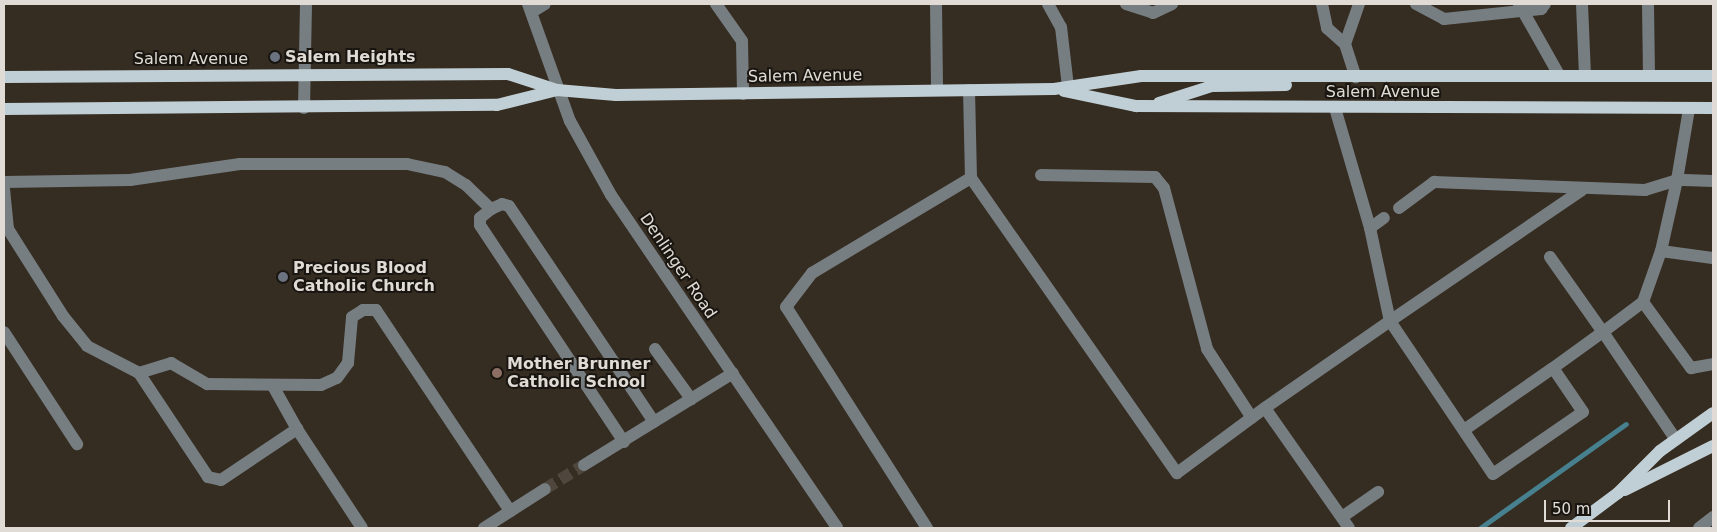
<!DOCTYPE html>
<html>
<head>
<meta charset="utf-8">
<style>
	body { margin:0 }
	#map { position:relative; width:1717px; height:532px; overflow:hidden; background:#352c22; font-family:"DejaVu Sans",sans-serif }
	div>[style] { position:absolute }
	.stream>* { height:5px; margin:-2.5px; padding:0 2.5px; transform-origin:2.5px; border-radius:2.5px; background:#47818f }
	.minor-tunnel>* { height:12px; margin-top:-6px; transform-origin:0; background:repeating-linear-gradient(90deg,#4f463d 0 12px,transparent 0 18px) }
	.minor>* { height:12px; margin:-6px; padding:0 6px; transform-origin:6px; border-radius:6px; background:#777e81 }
	.major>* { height:12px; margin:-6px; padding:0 6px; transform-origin:6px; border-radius:6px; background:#c0cfd5 }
	.dots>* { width:14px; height:14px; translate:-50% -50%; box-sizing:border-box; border:2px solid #191511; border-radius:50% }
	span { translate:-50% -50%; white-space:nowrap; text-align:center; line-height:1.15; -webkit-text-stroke:4px #191511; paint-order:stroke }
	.poi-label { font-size:16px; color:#e0dbd4; font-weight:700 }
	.left { translate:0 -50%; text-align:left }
	.street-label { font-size:16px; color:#e0dbd4 }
	.frame { position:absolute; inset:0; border:5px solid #e0dbd4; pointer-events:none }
	.scale { position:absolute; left:1544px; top:500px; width:126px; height:22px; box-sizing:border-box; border:2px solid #e0dbd4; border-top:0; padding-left:6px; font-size:15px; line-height:18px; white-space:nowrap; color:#e0dbd4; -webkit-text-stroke:4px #191511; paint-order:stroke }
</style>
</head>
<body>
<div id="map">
	<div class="stream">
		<i style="left:1480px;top:528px;width:179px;rotate:-35.5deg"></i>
	</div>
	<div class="minor-tunnel">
		<i style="left:545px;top:489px;width:46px;rotate:-31.6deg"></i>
	</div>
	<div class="minor">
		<i style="left:528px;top:4px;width:124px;rotate:70.3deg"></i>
		<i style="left:570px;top:121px;width:85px;rotate:61deg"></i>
		<i style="left:611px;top:195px;width:402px;rotate:55.8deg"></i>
		<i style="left:716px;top:4px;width:45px;rotate:54.9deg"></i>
		<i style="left:742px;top:41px;width:53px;rotate:88.9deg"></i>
		<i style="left:936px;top:4px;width:86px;rotate:89.3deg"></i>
		<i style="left:1048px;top:4px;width:26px;rotate:61deg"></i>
		<i style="left:1061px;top:27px;width:60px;rotate:83.3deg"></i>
		<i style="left:1126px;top:4px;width:28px;rotate:18deg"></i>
		<i style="left:1153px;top:13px;width:21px;rotate:-25deg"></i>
		<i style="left:1322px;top:4px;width:25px;rotate:78deg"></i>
		<i style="left:1327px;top:28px;width:24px;rotate:42deg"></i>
		<i style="left:1345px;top:44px;width:35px;rotate:72deg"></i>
		<i style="left:1416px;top:4px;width:32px;rotate:28deg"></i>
		<i style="left:1444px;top:19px;width:98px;rotate:-5.9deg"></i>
		<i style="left:1541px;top:9px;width:6px;rotate:-51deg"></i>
		<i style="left:1519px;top:4px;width:81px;rotate:60.6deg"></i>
		<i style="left:1582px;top:4px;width:71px;rotate:87.6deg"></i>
		<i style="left:1648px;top:4px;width:72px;rotate:89.2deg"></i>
		<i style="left:532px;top:12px;width:15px;rotate:-32deg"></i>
		<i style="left:1345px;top:44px;width:42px;rotate:-70.7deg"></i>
		<i style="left:304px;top:108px;width:104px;rotate:-88.9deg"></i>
		<i style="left:1335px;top:108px;width:125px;rotate:73.7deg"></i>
		<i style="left:1370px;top:228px;width:95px;rotate:77.9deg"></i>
		<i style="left:1390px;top:321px;width:152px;rotate:145.2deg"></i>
		<i style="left:1265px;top:408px;width:146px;rotate:55deg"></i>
		<i style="left:1041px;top:175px;width:114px;rotate:1deg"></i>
		<i style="left:1155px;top:177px;width:14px;rotate:51deg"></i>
		<i style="left:1164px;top:188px;width:167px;rotate:75deg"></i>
		<i style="left:1207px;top:349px;width:82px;rotate:56.9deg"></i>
		<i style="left:971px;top:178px;width:360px;rotate:55.1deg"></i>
		<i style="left:1177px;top:473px;width:109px;rotate:-36.5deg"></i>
		<i style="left:1713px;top:181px;width:36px;rotate:-178deg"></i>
		<i style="left:1677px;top:180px;width:73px;rotate:102.7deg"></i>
		<i style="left:1661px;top:251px;width:52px;rotate:7.7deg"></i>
		<i style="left:4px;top:182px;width:126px;rotate:-0.9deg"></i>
		<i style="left:130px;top:180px;width:111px;rotate:-8.3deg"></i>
		<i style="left:240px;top:164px;width:167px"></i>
		<i style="left:407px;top:164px;width:39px;rotate:12deg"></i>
		<i style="left:445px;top:172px;width:25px;rotate:32deg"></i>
		<i style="left:466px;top:185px;width:35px;rotate:44deg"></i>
		<i style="left:4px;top:189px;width:40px;rotate:84.3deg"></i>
		<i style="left:8px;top:229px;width:103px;rotate:57.7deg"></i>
		<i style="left:63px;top:316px;width:38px;rotate:51deg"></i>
		<i style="left:87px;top:346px;width:59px;rotate:27.4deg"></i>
		<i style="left:139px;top:373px;width:125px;rotate:56.4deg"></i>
		<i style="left:208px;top:477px;width:13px;rotate:13deg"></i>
		<i style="left:221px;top:480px;width:92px;rotate:-33.9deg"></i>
		<i style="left:297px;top:429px;width:118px;rotate:56.7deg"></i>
		<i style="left:1582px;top:190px;width:232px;rotate:145.7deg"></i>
		<i style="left:1390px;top:321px;width:184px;rotate:56.1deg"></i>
		<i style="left:1493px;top:474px;width:109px;rotate:-34.6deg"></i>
		<i style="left:1583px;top:412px;width:53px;rotate:-124.3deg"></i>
		<i style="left:1553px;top:368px;width:62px;rotate:-35.8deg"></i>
		<i style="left:1603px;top:332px;width:130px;rotate:55.9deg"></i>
		<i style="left:1399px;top:208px;width:44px;rotate:-36.6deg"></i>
		<i style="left:1434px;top:182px;width:211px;rotate:2.2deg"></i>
		<i style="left:1645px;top:190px;width:34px;rotate:-17deg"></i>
		<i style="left:1677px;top:180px;width:72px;rotate:-80.4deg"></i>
		<i style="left:1370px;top:228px;width:17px;rotate:-36deg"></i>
		<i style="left:1550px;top:257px;width:92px;rotate:54.8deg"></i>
		<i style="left:1603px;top:332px;width:50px;rotate:-36.9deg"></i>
		<i style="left:1643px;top:302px;width:82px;rotate:54deg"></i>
		<i style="left:1691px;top:368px;width:22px;rotate:-10deg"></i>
		<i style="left:1643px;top:302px;width:54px;rotate:-70.6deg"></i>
		<i style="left:4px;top:332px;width:134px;rotate:56.9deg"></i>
		<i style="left:655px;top:349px;width:62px;rotate:54.2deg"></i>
		<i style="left:139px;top:373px;width:34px;rotate:-17deg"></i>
		<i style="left:171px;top:363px;width:42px;rotate:30.3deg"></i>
		<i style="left:207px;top:384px;width:114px;rotate:0.5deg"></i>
		<i style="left:321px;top:385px;width:17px;rotate:-24deg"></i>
		<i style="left:337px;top:378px;width:19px;rotate:-54deg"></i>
		<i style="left:348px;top:363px;width:46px;rotate:-85deg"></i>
		<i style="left:352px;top:317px;width:13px;rotate:-32deg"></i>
		<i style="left:363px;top:310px;width:13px"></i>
		<i style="left:376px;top:310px;width:242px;rotate:56.3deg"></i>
		<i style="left:273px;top:386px;width:49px;rotate:60.8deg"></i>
		<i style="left:1464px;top:430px;width:108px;rotate:-34.9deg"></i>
		<i style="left:624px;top:442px;width:260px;rotate:-123.6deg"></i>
		<i style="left:480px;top:225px;width:7px;rotate:-90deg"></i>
		<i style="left:480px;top:218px;width:14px;rotate:-39deg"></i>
		<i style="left:491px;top:209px;width:12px;rotate:-24deg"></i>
		<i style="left:502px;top:204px;width:7px;rotate:16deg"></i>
		<i style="left:509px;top:206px;width:260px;rotate:56.1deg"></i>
		<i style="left:584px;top:465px;width:175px;rotate:-31.7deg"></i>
		<i style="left:1342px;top:517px;width:44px;rotate:-34.8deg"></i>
		<i style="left:484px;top:528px;width:72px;rotate:-32.6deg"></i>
		<i style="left:927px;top:528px;width:262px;rotate:-122.5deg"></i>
		<i style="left:786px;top:307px;width:43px;rotate:-52.6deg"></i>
		<i style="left:812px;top:273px;width:185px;rotate:-30.9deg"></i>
		<i style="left:971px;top:178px;width:88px;rotate:-91.3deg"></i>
		<i style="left:1699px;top:528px;width:18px;rotate:-38deg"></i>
	</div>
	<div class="major">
		<i style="left:4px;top:77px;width:504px;rotate:-0.34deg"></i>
		<i style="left:508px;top:74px;width:52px;rotate:18.1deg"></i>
		<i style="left:557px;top:90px;width:59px;rotate:4.8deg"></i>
		<i style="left:616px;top:95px;width:438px;rotate:-0.8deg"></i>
		<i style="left:1054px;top:89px;width:88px;rotate:-8.5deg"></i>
		<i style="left:1141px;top:76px;width:572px"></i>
		<i style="left:1064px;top:91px;width:74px;rotate:11.8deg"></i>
		<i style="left:1136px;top:106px;width:577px;rotate:0.2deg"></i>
		<i style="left:1159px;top:103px;width:56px;rotate:-17.8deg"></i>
		<i style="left:1212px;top:86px;width:74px;rotate:-0.8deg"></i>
		<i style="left:4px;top:109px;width:493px;rotate:-0.5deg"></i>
		<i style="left:497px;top:105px;width:62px;rotate:-14deg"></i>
		<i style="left:1625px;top:490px;width:98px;rotate:-26.6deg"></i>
		<i style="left:1571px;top:528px;width:59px;rotate:-36.7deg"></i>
		<i style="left:1618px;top:493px;width:59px;rotate:-45deg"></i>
		<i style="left:1660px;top:451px;width:65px;rotate:-35.6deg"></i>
	</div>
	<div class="dots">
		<i style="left:275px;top:57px;background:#6b7280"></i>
		<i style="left:283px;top:277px;background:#6b7280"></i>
		<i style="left:497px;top:373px;background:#8d6e63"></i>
	</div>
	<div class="poi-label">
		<span class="left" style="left:285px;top:57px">Salem Heights</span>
		<span class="left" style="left:293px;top:277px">Precious Blood<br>Catholic Church</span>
		<span class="left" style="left:507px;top:373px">Mother Brunner<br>Catholic School</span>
	</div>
	<div class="street-label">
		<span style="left:191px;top:59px">Salem Avenue</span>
		<span style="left:805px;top:76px;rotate:-1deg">Salem Avenue</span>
		<span style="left:1383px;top:92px">Salem Avenue</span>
		<span style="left:678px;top:266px;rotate:56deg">Denlinger Road</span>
	</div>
	<div class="frame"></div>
	<div class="scale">50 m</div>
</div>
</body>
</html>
